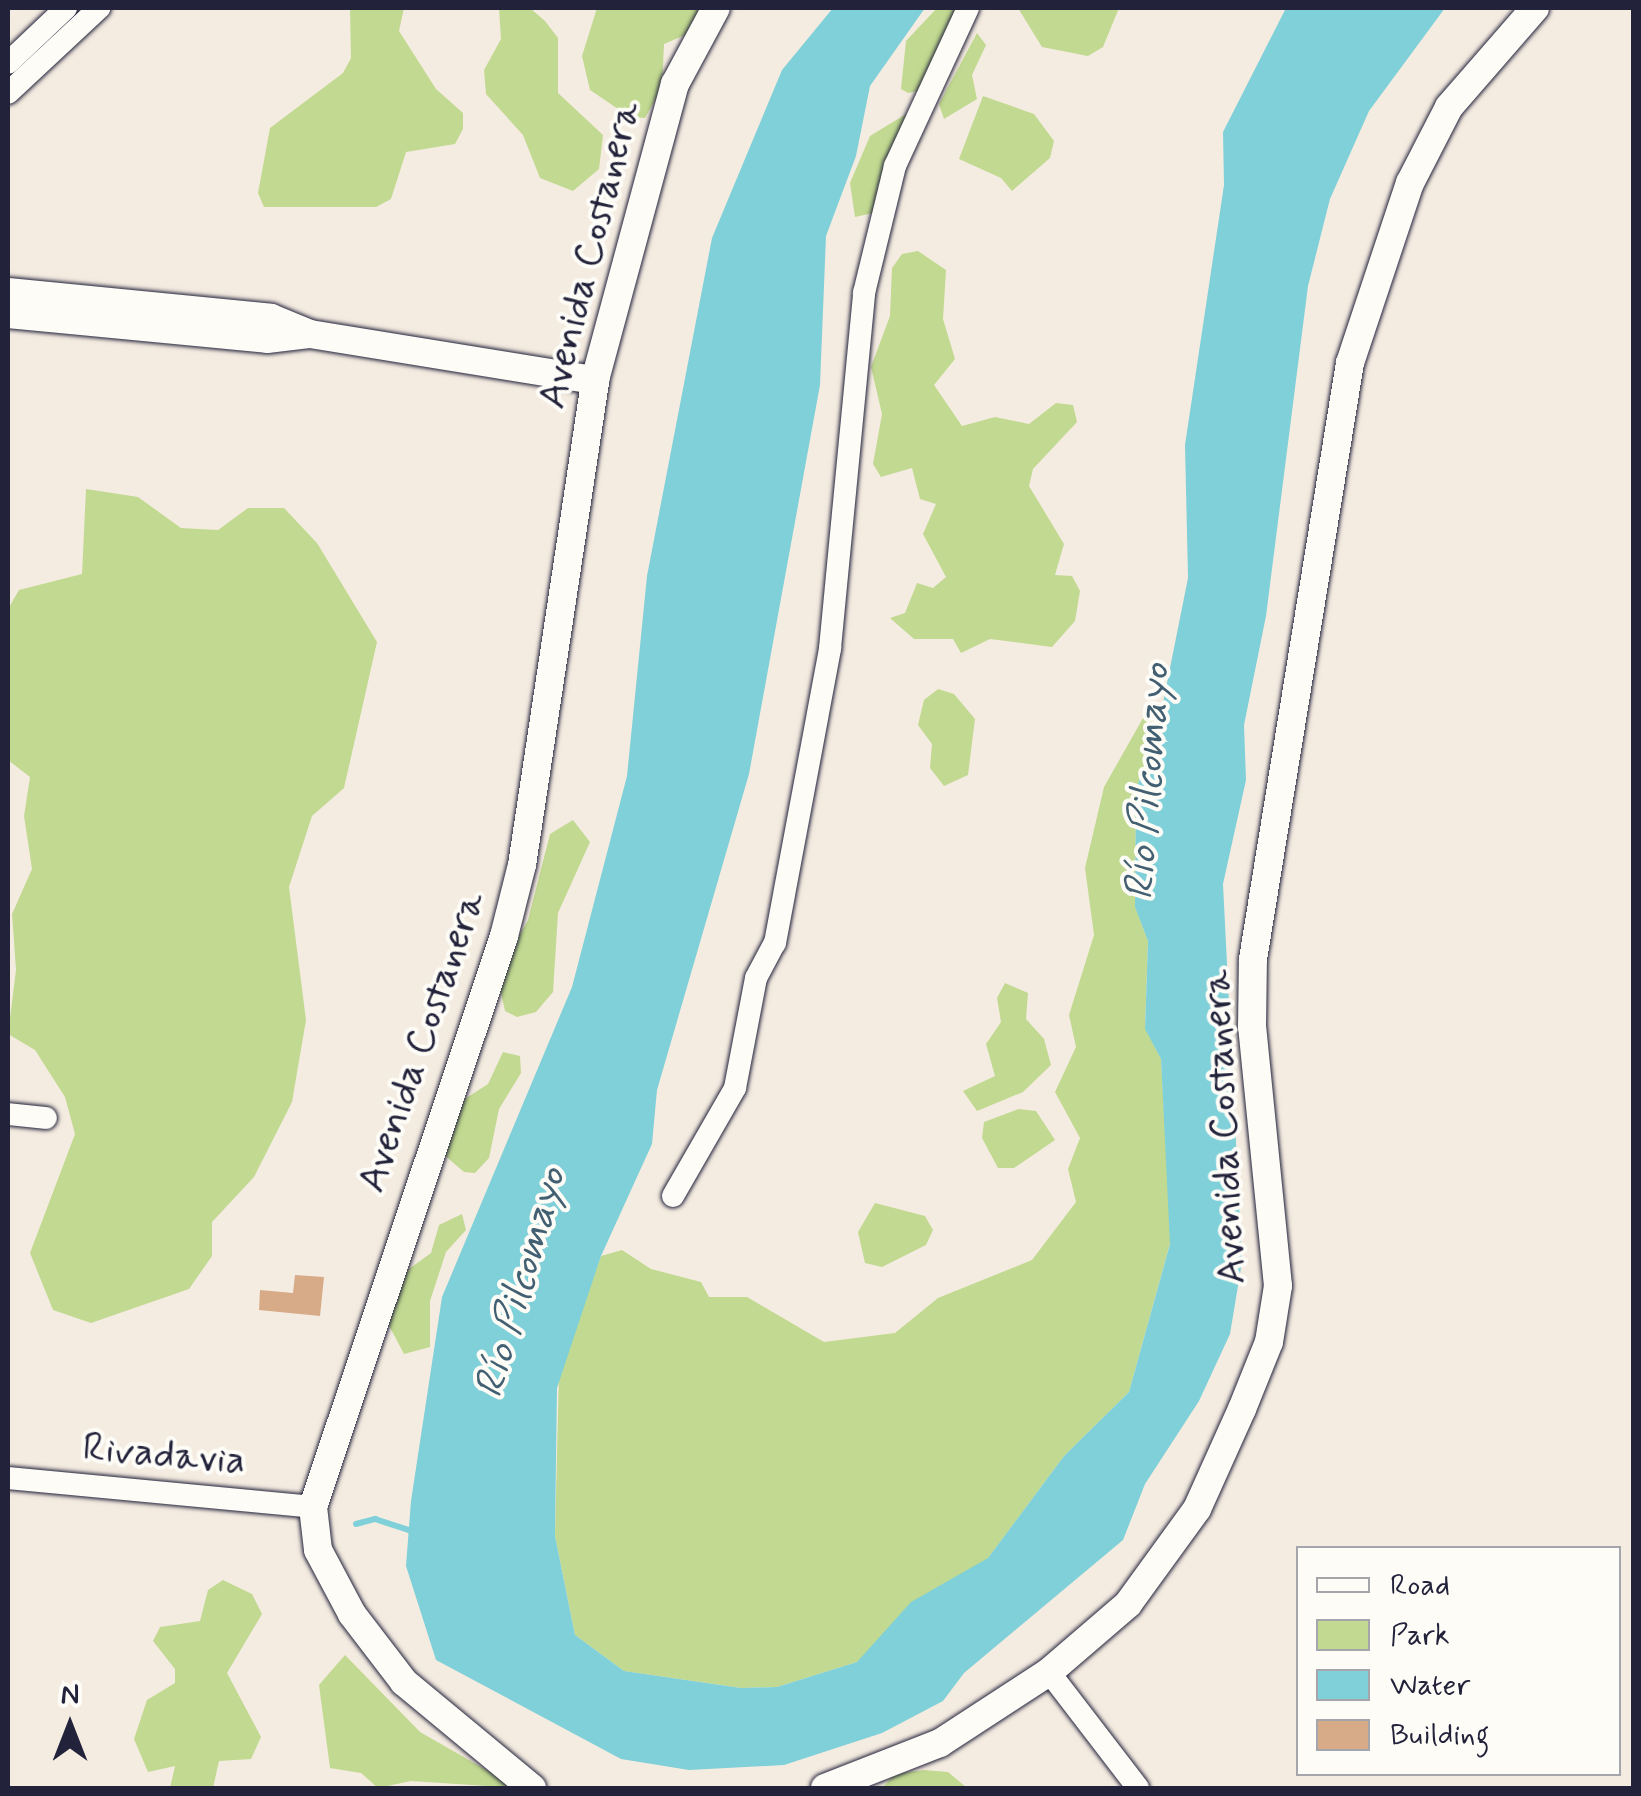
<!DOCTYPE html>
<html>
<head>
<meta charset="utf-8">
<style>
	body { margin:0 }
	#map { position:relative; width:1641px; height:1796px; overflow:hidden; background:#f5ece1; font-family:Mynerve,sans-serif }
	div>[style] { position:absolute }
	.green>* { inset:0; background:#c1d990 }
	.water>* { inset:0; background:#7fd0d8 }
	.stream>* { height:6px; margin:-3px; padding:0 3px; transform-origin:3px; border-radius:3px; background:#7fd0d8 }
	.building>* { inset:0; background:#d7aa88 }
	.roads { filter:drop-shadow(0 0 2px #22223b) drop-shadow(0 0 2px #22223b) }
	.minor>* { height:22px; margin:-11px; padding:0 11px; transform-origin:11px; border-radius:11px; background:#fdfcf7 }
	.tertiary>* { height:28px; margin:-14px; padding:0 14px; transform-origin:14px; border-radius:14px; background:#fdfcf7 }
	span { translate:-50% -50%; white-space:nowrap; text-align:center; line-height:1.15; -webkit-text-stroke:8px #fdfcf7; paint-order:stroke }
	.street-label { font-size:40px; color:#22223b }
	.water-label { font-size:42px; color:#435f72; font-style:italic }
	.frame { position:absolute; inset:0; border:10px solid #22223b; pointer-events:none }
	.legend { position:absolute; left:1296px; top:1546px; width:325px; height:230px; box-sizing:border-box; background:#fdfcf7; border:2px solid #a5a5ac; margin:0; padding:12px 18px; list-style:none; font-size:30px; color:#22223b }
	.legend li { display:flex; align-items:center; gap:20px; height:50px }
	.legend b { width:50px; border:2px solid #a5a5ac }
	.north { position:absolute; left:20px; top:1676px; width:100px; height:100px; -webkit-text-stroke:8px #fdfcf7; paint-order:stroke; rotate:0deg; font-size:28px; font-weight:700; line-height:40px; text-align:center; color:#22223b }
	.north::after { content:''; display:block; margin:auto; width:35px; height:45px; background:#22223b; clip-path:polygon(50% 0,100% 100%,50% 72%,0 100%) }
</style>
</head>
<body>
<div id="map">
	<div class="green">
		<i style="clip-path:polygon(350px 8px,404px 8px,399px 31px,436px 89px,463px 113px,463px 129px,455px 144px,406px 152px,391px 199px,376px 207px,264px 207px,258px 193px,270px 128px,343px 73px,351px 58px)"></i>
		<i style="clip-path:polygon(499px 8px,530px 8px,545px 21px,558px 38px,558px 93px,603px 135px,599px 169px,573px 191px,540px 178px,523px 135px,486px 94px,484px 70px,501px 39px)"></i>
		<i style="clip-path:polygon(597px 8px,706px 8px,692px 32px,664px 44px,662px 87px,645px 118px,630px 117px,590px 90px,582px 56px)"></i>
		<i style="clip-path:polygon(937px 8px,973px 8px,924px 90px,908px 93px,901px 89px,906px 41px)"></i>
		<i style="clip-path:polygon(1018px 8px,1119px 8px,1103px 47px,1088px 56px,1042px 47px)"></i>
		<i style="clip-path:polygon(977px 33px,986px 45px,972px 75px,977px 99px,944px 119px,939px 104px)"></i>
		<i style="clip-path:polygon(983px 96px,1034px 114px,1054px 141px,1050px 158px,1012px 191px,1001px 178px,959px 159px)"></i>
		<i style="clip-path:polygon(906px 114px,912px 121px,873px 213px,855px 217px,850px 183px,870px 136px)"></i>
		<i style="clip-path:polygon(918px 251px,946px 270px,943px 319px,955px 359px,934px 385px,962px 426px,995px 417px,1029px 424px,1056px 403px,1073px 405px,1077px 422px,1033px 469px,1029px 486px,1064px 544px,1055px 575px,1072px 576px,1080px 591px,1075px 621px,1052px 647px,990px 639px,961px 653px,953px 639px,914px 639px,890px 618px,905px 613px,917px 583px,933px 588px,946px 577px,923px 534px,936px 504px,920px 499px,912px 468px,881px 477px,873px 464px,882px 414px,871px 367px,890px 316px,892px 268px,902px 254px)"></i>
		<i style="clip-path:polygon(86px 489px,138px 497px,181px 528px,218px 530px,248px 508px,284px 508px,317px 543px,377px 642px,344px 788px,312px 816px,289px 887px,306px 1020px,292px 1102px,254px 1177px,212px 1222px,212px 1256px,189px 1289px,91px 1323px,53px 1310px,30px 1253px,75px 1134px,65px 1097px,35px 1050px,8px 1034px,16px 970px,12px 914px,32px 869px,24px 816px,30px 777px,8px 760px,8px 609px,19px 590px,82px 574px)"></i>
		<i style="clip-path:polygon(938px 689px,954px 694px,975px 719px,968px 775px,944px 786px,930px 768px,932px 744px,918px 725px,924px 700px)"></i>
		<i style="clip-path:polygon(1147px 711px,1157px 733px,1136px 789px,1135px 906px,1148px 941px,1145px 1028px,1161px 1059px,1171px 1240px,1129px 1392px,1064px 1456px,988px 1558px,857px 1662px,777px 1687px,741px 1688px,624px 1671px,575px 1635px,555px 1536px,559px 1371px,601px 1256px,622px 1250px,651px 1269px,701px 1282px,709px 1297px,747px 1297px,824px 1342px,895px 1333px,938px 1298px,1032px 1260px,1076px 1202px,1068px 1169px,1080px 1138px,1055px 1092px,1076px 1047px,1069px 1015px,1094px 935px,1085px 868px,1104px 787px)"></i>
		<i style="clip-path:polygon(573px 820px,590px 842px,558px 913px,553px 992px,536px 1012px,517px 1017px,505px 1011px,497px 975px,528px 920px,550px 834px)"></i>
		<i style="clip-path:polygon(1005px 983px,1028px 993px,1026px 1019px,1044px 1039px,1051px 1065px,1023px 1092px,977px 1111px,963px 1091px,995px 1076px,986px 1044px,1001px 1022px,997px 998px)"></i>
		<i style="clip-path:polygon(503px 1052px,520px 1056px,521px 1073px,499px 1109px,489px 1158px,475px 1173px,464px 1172px,442px 1153px,460px 1102px,488px 1084px)"></i>
		<i style="clip-path:polygon(1019px 1109px,1036px 1111px,1055px 1140px,1014px 1168px,998px 1168px,982px 1138px,984px 1122px)"></i>
		<i style="clip-path:polygon(875px 1203px,925px 1216px,933px 1230px,926px 1245px,882px 1267px,865px 1263px,858px 1232px)"></i>
		<i style="clip-path:polygon(462px 1214px,466px 1230px,446px 1252px,430px 1301px,430px 1347px,404px 1354px,384px 1316px,402px 1274px,431px 1253px,439px 1225px)"></i>
		<i style="clip-path:polygon(223px 1580px,252px 1594px,262px 1614px,227px 1673px,261px 1737px,251px 1759px,219px 1761px,213px 1788px,170px 1788px,175px 1766px,148px 1772px,134px 1739px,147px 1700px,175px 1683px,175px 1669px,153px 1641px,160px 1627px,200px 1621px,208px 1590px)"></i>
		<i style="clip-path:polygon(345px 1655px,420px 1732px,518px 1788px,411px 1781px,378px 1788px,361px 1773px,330px 1768px,319px 1685px)"></i>
		<i style="clip-path:polygon(924px 1770px,948px 1772px,967px 1788px,882px 1788px,895px 1774px)"></i>
	</div>
	<div class="water">
		<i style="clip-path:polygon(833px 8px,925px 8px,870px 86px,856px 156px,826px 236px,820px 385px,749px 774px,657px 1090px,652px 1144px,601px 1256px,557px 1388px,555px 1536px,575px 1635px,624px 1671px,741px 1688px,777px 1687px,857px 1662px,911px 1602px,988px 1558px,1064px 1456px,1129px 1392px,1170px 1244px,1161px 1059px,1145px 1029px,1148px 941px,1135px 907px,1136px 789px,1157px 733px,1188px 578px,1185px 445px,1224px 185px,1223px 132px,1286px 8px,1445px 8px,1369px 111px,1330px 199px,1308px 286px,1266px 616px,1244px 725px,1246px 780px,1223px 884px,1242px 1262px,1230px 1334px,1199px 1401px,1145px 1484px,1123px 1540px,964px 1673px,943px 1701px,882px 1733px,784px 1765px,689px 1770px,621px 1759px,436px 1660px,406px 1566px,411px 1501px,442px 1297px,572px 987px,627px 776px,647px 576px,712px 238px,782px 70px)"></i>
	</div>
	<div class="stream">
		<i style="left:356px;top:1524px;width:20px;rotate:-15deg"></i>
		<i style="left:375px;top:1519px;width:48px;rotate:18.1deg"></i>
	</div>
	<div class="building">
		<i style="clip-path:polygon(295px 1275px,324px 1277px,320px 1316px,259px 1310px,260px 1290px,293px 1293px)"></i>
	</div>
	<div class="roads">
		<div class="minor">
			<i style="left:8px;top:63px;width:80px;rotate:-43.5deg"></i>
			<i style="left:8px;top:93px;width:125px;rotate:-43deg"></i>
			<i style="left:8px;top:1114px;width:38px;rotate:6deg"></i>
			<i style="left:673px;top:1196px;width:125px;rotate:-60.1deg"></i>
			<i style="left:735px;top:1088px;width:112px;rotate:-79.2deg"></i>
			<i style="left:756px;top:978px;width:40px;rotate:-62deg"></i>
			<i style="left:775px;top:943px;width:300px;rotate:-79.4deg"></i>
			<i style="left:830px;top:648px;width:357px;rotate:-84.5deg"></i>
			<i style="left:864px;top:293px;width:131px;rotate:-76.3deg"></i>
			<i style="left:895px;top:166px;width:174px;rotate:-65.2deg"></i>
			<i style="left:8px;top:1478px;width:306px;rotate:5.4deg"></i>
			<i style="left:1049px;top:1672px;width:146px;rotate:52.5deg"></i>
		</div>
		<div class="tertiary">
			<i style="left:8px;top:292px;width:264px;rotate:5.6deg"></i>
			<i style="left:271px;top:318px;width:42px;rotate:22.3deg"></i>
			<i style="left:310px;top:334px;width:289px;rotate:9.2deg"></i>
			<i style="left:8px;top:314px;width:260px;rotate:5.5deg"></i>
			<i style="left:267px;top:339px;width:42px;rotate:-6.8deg"></i>
			<i style="left:532px;top:1788px;width:166px;rotate:-140.4deg"></i>
			<i style="left:404px;top:1682px;width:86px;rotate:-127.4deg"></i>
			<i style="left:352px;top:1614px;width:72px;rotate:-118deg"></i>
			<i style="left:318px;top:1550px;width:43px;rotate:-96.6deg"></i>
			<i style="left:313px;top:1507px;width:602px;rotate:-71.5deg"></i>
			<i style="left:504px;top:936px;width:73px;rotate:-75.8deg"></i>
			<i style="left:522px;top:865px;width:490px;rotate:-81.4deg"></i>
			<i style="left:595px;top:380px;width:307px;rotate:-74.9deg"></i>
			<i style="left:675px;top:84px;width:86px;rotate:-61.7deg"></i>
			<i style="left:825px;top:1788px;width:123px;rotate:-21.4deg"></i>
			<i style="left:940px;top:1743px;width:130px;rotate:-33.1deg"></i>
			<i style="left:1049px;top:1672px;width:104px;rotate:-40.7deg"></i>
			<i style="left:1128px;top:1604px;width:117px;rotate:-54deg"></i>
			<i style="left:1197px;top:1509px;width:110px;rotate:-65.8deg"></i>
			<i style="left:1242px;top:1409px;width:72px;rotate:-68.1deg"></i>
			<i style="left:1269px;top:1342px;width:57px;rotate:-80.9deg"></i>
			<i style="left:1278px;top:1286px;width:260px;rotate:-95.7deg"></i>
			<i style="left:1252px;top:1027px;width:68px;rotate:-89.2deg"></i>
			<i style="left:1253px;top:959px;width:604px;rotate:-80.76deg"></i>
			<i style="left:1350px;top:363px;width:190px;rotate:-71.6deg"></i>
			<i style="left:1410px;top:183px;width:85px;rotate:-62.8deg"></i>
			<i style="left:1449px;top:107px;width:131px;rotate:-49deg"></i>
		</div>
	</div>
	<div class="street-label">
		<span style="left:590px;top:255px;rotate:-76deg">Avenida Costanera</span>
		<span style="left:422px;top:1042px;rotate:-71deg">Avenida Costanera</span>
		<span style="left:1225px;top:1127px;rotate:-93deg">Avenida Costanera</span>
		<span style="left:164px;top:1455px;rotate:5deg">Rivadavia</span>
	</div>
	<div class="water-label">
		<span style="left:1149px;top:782px;rotate:-86deg">Río Pilcomayo</span>
		<span style="left:522px;top:1283px;rotate:-74deg">Río Pilcomayo</span>
	</div>
	<div class="frame"></div>
	<ul class="legend">
	<li><b style="height:12px;background:#fdfcf7"></b>Road</li>
	<li><b style="height:28px;background:#c1d990"></b>Park</li>
	<li><b style="height:28px;background:#7fd0d8"></b>Water</li>
	<li><b style="height:28px;background:#d7aa88"></b>Building</li>
	</ul>
	<div class="north">N</div>
</div>
</body>
</html>
